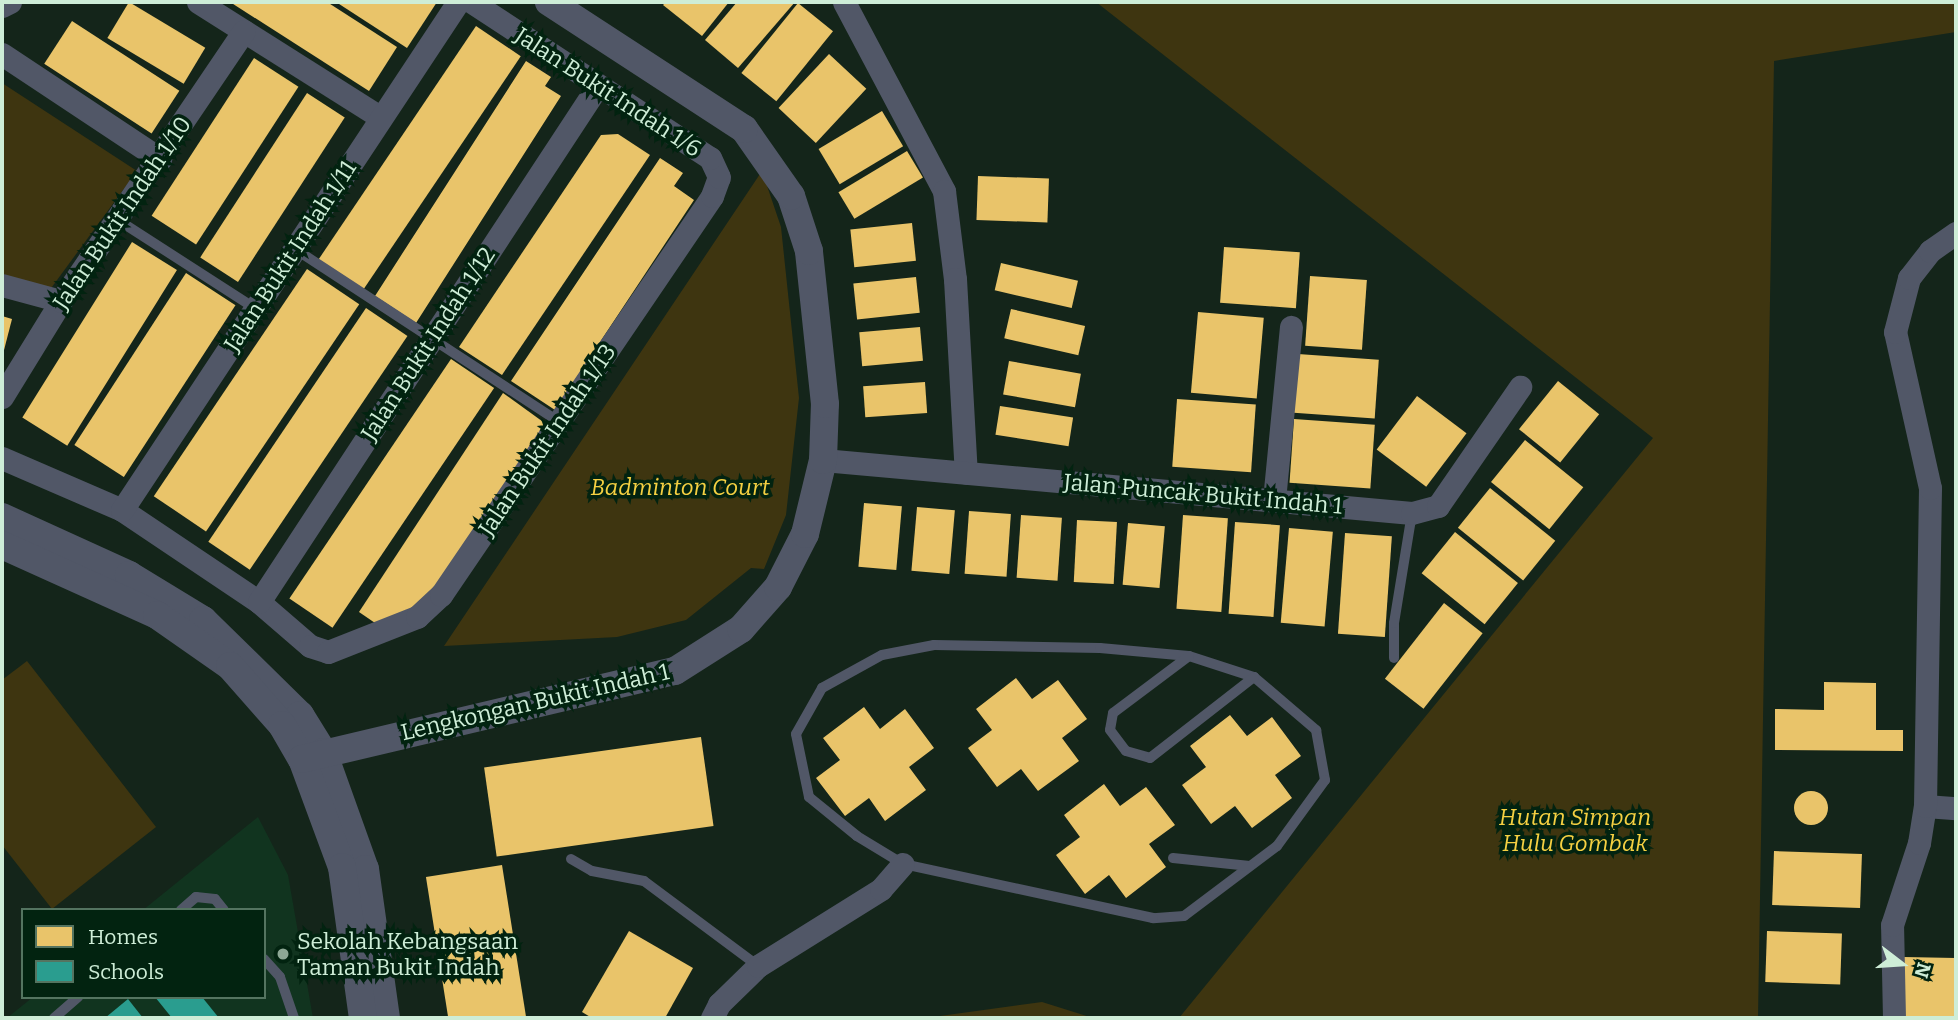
<!DOCTYPE html>
<html>
<head>
<meta charset="utf-8">
<style>
	body { margin:0 }
	#map { position:relative; width:1958px; height:1020px; overflow:hidden; background:#14251a; font-family:Bitter,serif }
	div>[style] { position:absolute }
	.built>* { inset:0; background:#11341f }
	.green>* { inset:0; background:#3e3510 }
	.homes>* { inset:0; background:#e9c46a; transform-origin:0 0 }
	.round { border-radius:50% }
	.schools>* { inset:0; background:#2a9d8f }
	.service>* { height:10px; margin:-5px; padding:0 5px; transform-origin:5px; border-radius:5px; background:#515767 }
	.minor>* { height:23px; margin:-11.5px; padding:0 11.5px; transform-origin:11.5px; border-radius:11.5px; background:#515767 }
	.tertiary>* { height:28px; margin:-14px; padding:0 14px; transform-origin:14px; border-radius:14px; background:#515767 }
	.dots>* { width:19px; height:19px; translate:-50% -50%; box-sizing:border-box; border:4px solid #022310; border-radius:50% }
	span { translate:-50% -50%; white-space:nowrap; text-align:center; line-height:1.15; -webkit-text-stroke:7px #022310; paint-order:stroke }
	.street-label { font-size:23px; color:#ceedd7 }
	.park-label { font-size:23px; color:#f5d042; font-style:italic }
	.poi-label { font-size:23px; color:#ceedd7 }
	.left { translate:0 -50%; text-align:left }
	.frame { position:absolute; inset:0; border:4px solid #ceedd7; pointer-events:none }
	.legend { position:absolute; left:21px; top:908px; width:245px; height:91px; box-sizing:border-box; background:#022310; border:2px solid #547460; margin:0; padding:9px 12px; list-style:none; font-size:21px; color:#ceedd7 }
	.legend li { display:flex; align-items:center; gap:14px; height:35px }
	.legend b { width:35px; border:2px solid #547460 }
	.north { position:absolute; left:1867px; top:929px; width:70px; height:70px; -webkit-text-stroke:5px #022310; paint-order:stroke; rotate:107deg; font-size:19px; font-weight:700; line-height:28px; text-align:center; color:#ceedd7 }
	.north::after { content:''; display:block; margin:auto; width:24px; height:32px; background:#ceedd7; clip-path:polygon(50% 0,100% 100%,50% 72%,0 100%) }
</style>
</head>
<body>
<div id="map">
	<div class="built">
		<i style="clip-path:polygon(258px 817px,288px 875px,313px 1018px,7px 1018px,33px 997px,264px 997px,264px 910px,143px 910px)"></i>
	</div>
	<div class="green">
		<i style="clip-path:polygon(1096px 2px,1956px 2px,1956px 32px,1774px 61px,1758px 1018px,1179px 1018px,1653px 438px)"></i>
		<i style="clip-path:polygon(2px 83px,137px 171px,49px 291px,2px 278px)"></i>
		<i style="clip-path:polygon(762px 171px,781px 227px,799px 398px,786px 515px,764px 569px,751px 568px,686px 620px,617px 637px,444px 646px)"></i>
		<i style="clip-path:polygon(27px 661px,156px 827px,52px 909px,2px 845px,2px 680px)"></i>
		<i style="clip-path:polygon(1042px 1002px,1093px 1018px,940px 1018px,940px 1016px)"></i>
	</div>
	<div class="homes">
		<i style="left:129px;top:2px;width:89px;height:42px;rotate:31deg"></i>
		<i style="clip-path:polygon(230px 2px,327px 2px,397px 47px,369px 91px)"></i>
		<i style="clip-path:polygon(336px 2px,437px 2px,407px 48px)"></i>
		<i style="clip-path:polygon(666px 2px,729px 2px,702px 36px,663px 5px)"></i>
		<i style="clip-path:polygon(737px 2px,795px 2px,738px 68px,705px 40px)"></i>
		<i style="left:798px;top:3px;width:45px;height:90px;rotate:39deg"></i>
		<i style="left:72px;top:21px;width:128px;height:51px;rotate:33deg"></i>
		<i style="left:476px;top:26px;width:54px;height:282px;rotate:34deg"></i>
		<i style="left:829px;top:54px;width:51px;height:74px;rotate:43deg"></i>
		<i style="left:254px;top:58px;width:53px;height:188px;rotate:33deg"></i>
		<i style="clip-path:polygon(526px 61px,551px 77px,545px 86px,561px 96px,416px 323px,375px 296px)"></i>
		<i style="left:307px;top:93px;width:45px;height:196px;rotate:33deg"></i>
		<i style="left:882px;top:111px;width:41px;height:74px;rotate:59deg"></i>
		<i style="clip-path:polygon(618px 134px,650px 155px,502px 375px,459px 347px,601px 135px)"></i>
		<i style="left:907px;top:151px;width:31px;height:80px;rotate:59deg"></i>
		<i style="clip-path:polygon(660px 158px,683px 173px,674px 186px,694px 200px,555px 410px,511px 381px)"></i>
		<i style="left:978px;top:176px;width:71px;height:44px;rotate:2deg"></i>
		<i style="left:912px;top:223px;width:38px;height:62px;rotate:84deg"></i>
		<i style="left:132px;top:242px;width:53px;height:207px;rotate:32deg"></i>
		<i style="left:1224px;top:247px;width:76px;height:56px;rotate:4deg"></i>
		<i style="left:1001px;top:263px;width:79px;height:28px;rotate:13deg"></i>
		<i style="left:307px;top:269px;width:63px;height:274px;rotate:34deg"></i>
		<i style="left:186px;top:273px;width:59px;height:205px;rotate:33deg"></i>
		<i style="left:1310px;top:276px;width:57px;height:70px;rotate:4deg"></i>
		<i style="left:916px;top:277px;width:36px;height:63px;rotate:84deg"></i>
		<i style="left:366px;top:308px;width:50px;height:282px;rotate:34deg"></i>
		<i style="left:1011px;top:309px;width:76px;height:30px;rotate:13deg"></i>
		<i style="left:1198px;top:312px;width:66px;height:81px;rotate:5deg"></i>
		<i style="clip-path:polygon(2px 316px,12px 319px,3px 354px,2px 354px)"></i>
		<i style="left:920px;top:327px;width:34px;height:61px;rotate:85deg"></i>
		<i style="left:1298px;top:354px;width:81px;height:59px;rotate:4deg"></i>
		<i style="left:451px;top:359px;width:52px;height:289px;rotate:34deg"></i>
		<i style="left:1009px;top:361px;width:73px;height:34px;rotate:10deg"></i>
		<i style="left:1558px;top:381px;width:53px;height:62px;rotate:39deg"></i>
		<i style="left:925px;top:382px;width:31px;height:62px;rotate:86deg"></i>
		<i style="clip-path:polygon(503px 393px,546px 424px,428px 600px,378px 625px,359px 612px)"></i>
		<i style="left:1417px;top:396px;width:62px;height:67px;rotate:37deg"></i>
		<i style="left:1177px;top:399px;width:79px;height:68px;rotate:4deg"></i>
		<i style="left:1000px;top:406px;width:74px;height:29px;rotate:9deg"></i>
		<i style="left:1294px;top:419px;width:81px;height:64px;rotate:4deg"></i>
		<i style="left:1525px;top:440px;width:75px;height:54px;rotate:39deg"></i>
		<i style="left:1490px;top:488px;width:84px;height:51px;rotate:39deg"></i>
		<i style="left:864px;top:503px;width:38px;height:64px;rotate:5deg"></i>
		<i style="left:917px;top:507px;width:38px;height:64px;rotate:5deg"></i>
		<i style="left:969px;top:511px;width:42px;height:63px;rotate:4deg"></i>
		<i style="left:1021px;top:515px;width:41px;height:63px;rotate:4deg"></i>
		<i style="left:1183px;top:515px;width:45px;height:94px;rotate:4deg"></i>
		<i style="left:1077px;top:520px;width:40px;height:62px;rotate:3deg"></i>
		<i style="left:1235px;top:522px;width:45px;height:92px;rotate:4deg"></i>
		<i style="left:1128px;top:523px;width:37px;height:62px;rotate:5deg"></i>
		<i style="left:1289px;top:528px;width:44px;height:95px;rotate:5deg"></i>
		<i style="left:1455px;top:532px;width:81px;height:53px;rotate:39deg"></i>
		<i style="left:1345px;top:533px;width:47px;height:101px;rotate:4deg"></i>
		<i style="left:1444px;top:603px;width:49px;height:96px;rotate:38deg"></i>
		<i style="clip-path:polygon(1016px 678px,1032px 699px,1058px 680px,1087px 719px,1062px 738px,1079px 761px,1038px 791px,1021px 769px,997px 787px,968px 748px,992px 730px,976px 709px)"></i>
		<i style="clip-path:polygon(1824px 682px,1876px 683px,1876px 730px,1903px 730px,1903px 751px,1775px 750px,1775px 709px,1824px 710px)"></i>
		<i style="clip-path:polygon(864px 707px,880px 729px,905px 709px,934px 748px,909px 767px,926px 790px,885px 821px,869px 798px,845px 816px,816px 778px,840px 760px,823px 738px)"></i>
		<i style="clip-path:polygon(1230px 715px,1247px 736px,1272px 717px,1301px 756px,1275px 775px,1292px 798px,1252px 828px,1235px 806px,1211px 824px,1182px 785px,1206px 767px,1190px 746px)"></i>
		<i style="left:701px;top:737px;width:90px;height:219px;rotate:82deg"></i>
		<i style="clip-path:polygon(1104px 784px,1120px 806px,1146px 787px,1175px 825px,1149px 844px,1166px 867px,1126px 898px,1109px 875px,1085px 894px,1056px 855px,1080px 837px,1064px 815px)"></i>
		<i class="round" style="left:1794px;top:791px;width:34px;height:34px"></i>
		<i style="left:1774px;top:851px;width:88px;height:54px;rotate:2deg"></i>
		<i style="left:502px;top:865px;width:155px;height:77px;rotate:81deg"></i>
		<i style="clip-path:polygon(629px 931px,693px 968px,665px 1018px,592px 1018px,582px 1012px)"></i>
		<i style="left:1767px;top:931px;width:75px;height:51px;rotate:2deg"></i>
		<i style="left:1904px;top:957px;width:52px;height:59px;rotate:1deg"></i>
	</div>
	<div class="schools">
		<i style="clip-path:polygon(155px 997px,202px 997px,219px 1018px,172px 1018px)"></i>
		<i style="clip-path:polygon(128px 999px,143px 1018px,105px 1018px)"></i>
	</div>
	<div class="service">
		<i style="left:118px;top:220px;width:164px;rotate:32.8deg"></i>
		<i style="left:295px;top:249px;width:318px;rotate:33.2deg"></i>
		<i style="left:934px;top:645px;width:166px;rotate:1deg"></i>
		<i style="left:1100px;top:648px;width:89px;rotate:5.1deg"></i>
		<i style="left:1189px;top:656px;width:68px;rotate:17.9deg"></i>
		<i style="left:1254px;top:677px;width:82px;rotate:40.5deg"></i>
		<i style="left:1316px;top:730px;width:51px;rotate:79.8deg"></i>
		<i style="left:1325px;top:780px;width:82px;rotate:126deg"></i>
		<i style="left:1277px;top:846px;width:116px;rotate:143deg"></i>
		<i style="left:1184px;top:916px;width:31px;rotate:176deg"></i>
		<i style="left:1153px;top:918px;width:256px;rotate:-167.8deg"></i>
		<i style="left:903px;top:864px;width:54px;rotate:-148.7deg"></i>
		<i style="left:857px;top:836px;width:62px;rotate:-140.9deg"></i>
		<i style="left:809px;top:797px;width:64px;rotate:-101.7deg"></i>
		<i style="left:796px;top:734px;width:53px;rotate:-60.5deg"></i>
		<i style="left:822px;top:688px;width:68px;rotate:-28.8deg"></i>
		<i style="left:882px;top:655px;width:53px;rotate:-10.9deg"></i>
		<i style="left:1189px;top:656px;width:95px;rotate:143.1deg"></i>
		<i style="left:1113px;top:713px;width:17px;rotate:100deg"></i>
		<i style="left:1110px;top:730px;width:26px;rotate:53deg"></i>
		<i style="left:1126px;top:751px;width:25px;rotate:16deg"></i>
		<i style="left:1150px;top:758px;width:132px;rotate:-37.9deg"></i>
		<i style="left:1394px;top:658px;width:35px;rotate:-90deg"></i>
		<i style="left:1394px;top:623px;width:111px;rotate:-80.7deg"></i>
		<i style="left:1173px;top:858px;width:77px;rotate:5.9deg"></i>
		<i style="left:571px;top:859px;width:24px;rotate:30deg"></i>
		<i style="left:592px;top:871px;width:53px;rotate:10.9deg"></i>
		<i style="left:644px;top:881px;width:142px;rotate:36.7deg"></i>
		<i style="left:181px;top:910px;width:20px;rotate:-41deg"></i>
		<i style="left:196px;top:897px;width:19px;rotate:6deg"></i>
		<i style="left:215px;top:899px;width:14px;rotate:51deg"></i>
		<i style="left:264px;top:959px;width:24px;rotate:48deg"></i>
		<i style="left:280px;top:977px;width:43px;rotate:71.1deg"></i>
		<i style="left:54px;top:1018px;width:32px;rotate:-41deg"></i>
	</div>
	<div class="minor">
		<i style="left:198px;top:2px;width:215px;rotate:32.3deg"></i>
		<i style="left:844px;top:2px;width:214px;rotate:62.1deg"></i>
		<i style="left:944px;top:191px;width:89px;rotate:82.9deg"></i>
		<i style="left:955px;top:279px;width:194px;rotate:86.8deg"></i>
		<i style="left:2px;top:6px;width:9px;rotate:-27deg"></i>
		<i style="left:2px;top:54px;width:190px;rotate:33.6deg"></i>
		<i style="left:2px;top:285px;width:61px;rotate:15.2deg"></i>
		<i style="left:2px;top:397px;width:113px;rotate:-58.4deg"></i>
		<i style="left:61px;top:301px;width:326px;rotate:-55.9deg"></i>
		<i style="left:2px;top:458px;width:131px;rotate:23.4deg"></i>
		<i style="left:122px;top:510px;width:165px;rotate:33.9deg"></i>
		<i style="left:259px;top:602px;width:67px;rotate:40.8deg"></i>
		<i style="left:310px;top:646px;width:19px;rotate:18deg"></i>
		<i style="left:328px;top:652px;width:96px;rotate:-21.5deg"></i>
		<i style="left:417px;top:617px;width:33px;rotate:-43deg"></i>
		<i style="left:441px;top:595px;width:482px;rotate:-55.8deg"></i>
		<i style="left:712px;top:196px;width:20px;rotate:-70deg"></i>
		<i style="left:719px;top:177px;width:21px;rotate:-115deg"></i>
		<i style="left:710px;top:158px;width:285px;rotate:-146.8deg"></i>
		<i style="left:823px;top:460px;width:591px;rotate:5.14deg"></i>
		<i style="left:1412px;top:513px;width:27px;rotate:-15deg"></i>
		<i style="left:1438px;top:506px;width:145px;rotate:-55.4deg"></i>
		<i style="left:1274px;top:500px;width:174px;rotate:-84.4deg"></i>
		<i style="left:122px;top:510px;width:609px;rotate:-56.52deg"></i>
		<i style="left:259px;top:602px;width:616px;rotate:-56.72deg"></i>
		<i style="left:1925px;top:806px;width:31px;rotate:4deg"></i>
		<i style="left:712px;top:1018px;width:16px;rotate:-63deg"></i>
		<i style="left:719px;top:1004px;width:54px;rotate:-44.3deg"></i>
		<i style="left:758px;top:966px;width:145px;rotate:-32deg"></i>
		<i style="left:881px;top:889px;width:33px;rotate:-49deg"></i>
		<i style="left:1894px;top:1018px;width:93px;rotate:-91.2deg"></i>
		<i style="left:1892px;top:925px;width:86px;rotate:-71.8deg"></i>
		<i style="left:1919px;top:843px;width:37px;rotate:-81deg"></i>
		<i style="left:1925px;top:806px;width:318px;rotate:-89.1deg"></i>
		<i style="left:1930px;top:488px;width:160px;rotate:-102.6deg"></i>
		<i style="left:1895px;top:332px;width:56px;rotate:-75.5deg"></i>
		<i style="left:1909px;top:278px;width:34px;rotate:-52deg"></i>
		<i style="left:1930px;top:251px;width:32px;rotate:-35deg"></i>
	</div>
	<div class="tertiary">
		<i style="left:2px;top:517px;width:140px;rotate:24.5deg"></i>
		<i style="left:129px;top:575px;width:87px;rotate:31.3deg"></i>
		<i style="left:203px;top:620px;width:136px;rotate:44.4deg"></i>
		<i style="left:300px;top:715px;width:44px;rotate:58.1deg"></i>
		<i style="left:323px;top:752px;width:124px;rotate:70.3deg"></i>
		<i style="left:365px;top:869px;width:150px;rotate:82deg"></i>
		<i style="left:2px;top:545px;width:170px;rotate:24.3deg"></i>
		<i style="left:157px;top:615px;width:89px;rotate:34.9deg"></i>
		<i style="left:230px;top:666px;width:79px;rotate:48.6deg"></i>
		<i style="left:282px;top:725px;width:39px;rotate:60deg"></i>
		<i style="left:302px;top:759px;width:115px;rotate:69.7deg"></i>
		<i style="left:342px;top:867px;width:152px;rotate:82.1deg"></i>
		<i style="left:302px;top:759px;width:383px;rotate:-13.3deg"></i>
		<i style="left:675px;top:671px;width:78px;rotate:-32.5deg"></i>
		<i style="left:741px;top:629px;width:56px;rotate:-48.6deg"></i>
		<i style="left:778px;top:587px;width:59px;rotate:-63deg"></i>
		<i style="left:805px;top:534px;width:76px;rotate:-76.3deg"></i>
		<i style="left:823px;top:460px;width:56px;rotate:-88deg"></i>
		<i style="left:825px;top:404px;width:154px;rotate:-96deg"></i>
		<i style="left:809px;top:251px;width:58px;rotate:-108.1deg"></i>
		<i style="left:791px;top:196px;width:82px;rotate:-125deg"></i>
		<i style="left:744px;top:129px;width:233px;rotate:-146.9deg"></i>
	</div>
	<div class="dots">
		<i style="left:283px;top:954px;background:#8da795"></i>
	</div>
	<div class="street-label">
		<span style="left:608px;top:92px;rotate:33deg">Jalan Bukit Indah 1/6</span>
		<span style="left:122px;top:213px;rotate:-56deg">Jalan Bukit Indah 1/10</span>
		<span style="left:290px;top:256px;rotate:-57deg">Jalan Bukit Indah 1/11</span>
		<span style="left:428px;top:344px;rotate:-57deg">Jalan Bukit Indah 1/12</span>
		<span style="left:547px;top:440px;rotate:-56deg">Jalan Bukit Indah 1/13</span>
		<span style="left:1203px;top:494px;rotate:5deg">Jalan Puncak Bukit Indah 1</span>
		<span style="left:535px;top:702px;rotate:-13deg">Lengkongan Bukit Indah 1</span>
	</div>
	<div class="park-label">
		<span style="left:680px;top:487px">Badminton Court</span>
		<span style="left:1575px;top:830px">Hutan Simpan<br>Hulu Gombak</span>
	</div>
	<div class="poi-label">
		<span class="left" style="left:297px;top:954px">Sekolah Kebangsaan<br>Taman Bukit Indah</span>
	</div>
	<div class="frame"></div>
	<ul class="legend">
	<li><b style="height:19px;background:#e9c46a"></b>Homes</li>
	<li><b style="height:19px;background:#2a9d8f"></b>Schools</li>
	</ul>
	<div class="north">N</div>
</div>
</body>
</html>
